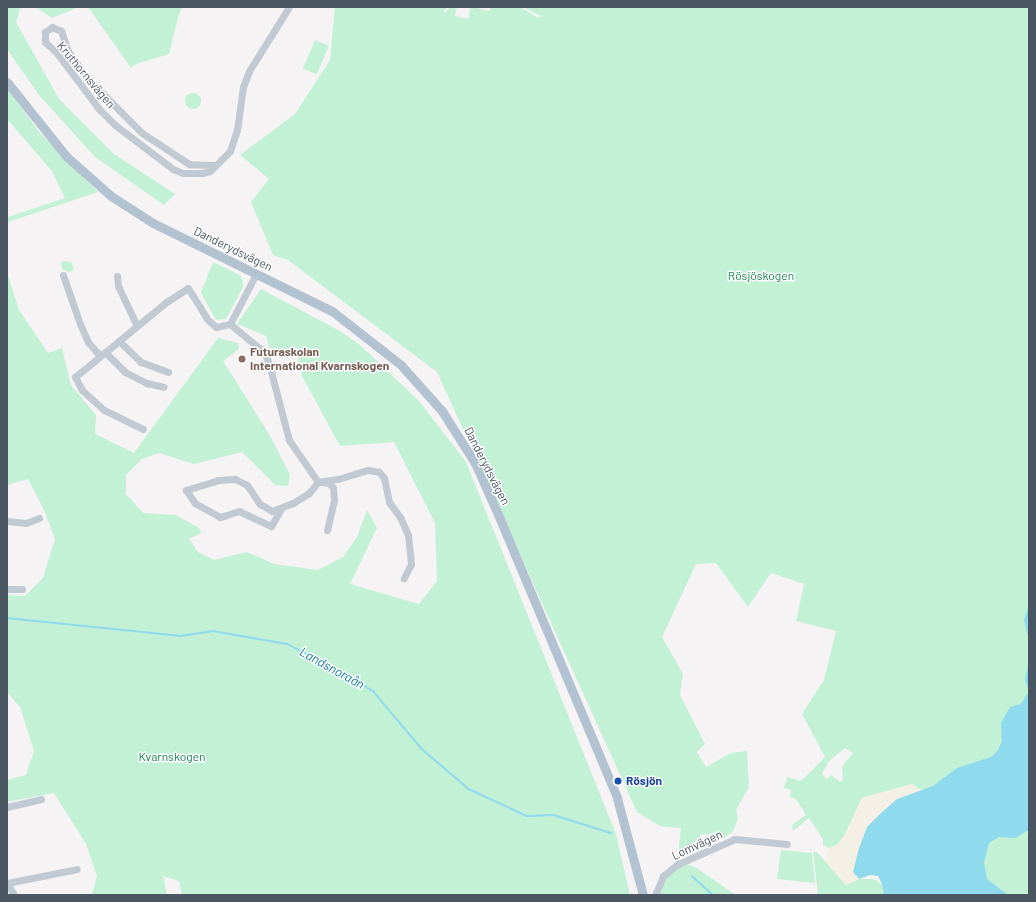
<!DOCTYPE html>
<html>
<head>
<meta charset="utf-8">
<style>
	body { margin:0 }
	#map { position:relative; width:1036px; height:902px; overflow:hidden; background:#f5f3f3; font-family:Barlow,sans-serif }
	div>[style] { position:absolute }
	.green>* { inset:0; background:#c3f1d5; transform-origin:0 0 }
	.round { border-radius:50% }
	.sand>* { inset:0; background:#f5f0e5 }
	.water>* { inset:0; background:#90daee }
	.stream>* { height:1.5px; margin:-0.75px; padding:0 0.75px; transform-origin:0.75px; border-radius:0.75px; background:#90daee }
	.minor>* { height:7px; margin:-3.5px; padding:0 3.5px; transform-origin:3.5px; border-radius:3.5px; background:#c1cad2 }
	.major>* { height:9px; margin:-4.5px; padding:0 4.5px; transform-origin:4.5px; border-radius:4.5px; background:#b3c2d1 }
	.dots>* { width:11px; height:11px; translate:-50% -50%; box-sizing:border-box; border:2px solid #fff; border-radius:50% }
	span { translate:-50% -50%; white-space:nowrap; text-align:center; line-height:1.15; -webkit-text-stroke:3px #fff; paint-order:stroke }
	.street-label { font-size:12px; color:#4a5661 }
	.park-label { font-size:12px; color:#17864f }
	.education-label { font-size:12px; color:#785e54; font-weight:700 }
	.left { translate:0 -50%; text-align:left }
	.transit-label { font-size:12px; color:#164399; font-weight:700 }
	.water-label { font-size:13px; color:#0c7c9b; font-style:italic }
	.frame { position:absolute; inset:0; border:8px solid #4a5661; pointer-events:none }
</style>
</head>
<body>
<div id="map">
	<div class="green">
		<i style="clip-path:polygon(7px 7px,21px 7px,16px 22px,59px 99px,114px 154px,175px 194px,164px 205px,95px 157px,39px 95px,7px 49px)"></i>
		<i style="clip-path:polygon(35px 7px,79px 7px,52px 18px)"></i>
		<i style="clip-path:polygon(88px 7px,183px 7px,179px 14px,169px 54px,136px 64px,131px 68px)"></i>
		<i style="clip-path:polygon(evenodd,335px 7px,449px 7px,444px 10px,445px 13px,450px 7px,457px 7px,455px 16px,468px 19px,471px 7px,490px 11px,490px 7px,520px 7px,539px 18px,541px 16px,523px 7px,1029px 7px,1029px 895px,981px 895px,923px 789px,920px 790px,912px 784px,862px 798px,844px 836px,837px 845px,829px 848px,823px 845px,823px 839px,809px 818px,793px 831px,792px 825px,806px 815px,796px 799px,790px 797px,791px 790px,784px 788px,787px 777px,801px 781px,825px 757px,802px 714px,824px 680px,836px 631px,796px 621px,804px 584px,771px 573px,748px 607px,716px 563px,696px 564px,662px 637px,683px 674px,680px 695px,705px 744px,697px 752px,706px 767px,731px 753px,747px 751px,749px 787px,736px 810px,738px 818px,733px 831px,723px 839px,714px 833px,700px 835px,705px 844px,702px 849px,684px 857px,678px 854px,681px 828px,660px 826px,637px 812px,437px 372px,288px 260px,273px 255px,251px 202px,269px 179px,240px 155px,295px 114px,330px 60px,335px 7px,845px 748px,853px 753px,842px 767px,843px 779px,840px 782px,831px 775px,827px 779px,822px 774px,829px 761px,845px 748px)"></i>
		<i style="left:315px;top:40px;width:15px;height:31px;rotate:23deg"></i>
		<i style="clip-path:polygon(7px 88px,40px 133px,98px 192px,8px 222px,8px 217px,65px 198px,52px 171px,7px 119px)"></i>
		<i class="round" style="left:185px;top:93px;width:16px;height:16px"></i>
		<i style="clip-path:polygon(67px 261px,72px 263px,74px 270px,69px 272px,62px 269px,61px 262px)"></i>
		<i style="clip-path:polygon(213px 262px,240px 275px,243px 281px,243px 287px,226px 319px,216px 320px,201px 293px)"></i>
		<i style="clip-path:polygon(7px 272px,19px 310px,48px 353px,62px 348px,71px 385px,96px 415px,95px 434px,134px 453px,218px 338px,238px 343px,239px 349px,223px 361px,269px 434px,290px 475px,288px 486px,275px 485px,242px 452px,194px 464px,159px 453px,142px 459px,126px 475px,126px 494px,143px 513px,176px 515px,199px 528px,201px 533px,189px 539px,198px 552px,214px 560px,247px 552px,274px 564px,318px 570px,343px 557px,357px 537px,367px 510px,377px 528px,350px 584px,419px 604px,437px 581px,435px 523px,394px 442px,340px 446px,302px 376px,297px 351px,272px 357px,266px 336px,237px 324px,261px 289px,340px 331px,360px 345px,419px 401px,466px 462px,616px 834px,630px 895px,182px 895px,179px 881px,163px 876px,167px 895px,92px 895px,97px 876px,86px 844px,54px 793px,7px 802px,7px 780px,26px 775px,34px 751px,20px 707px,7px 692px,7px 595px,25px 596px,43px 578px,55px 539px,44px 510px,28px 479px,7px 485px)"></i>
		<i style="clip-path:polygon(781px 850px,812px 853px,815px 883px,777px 879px)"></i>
		<i style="clip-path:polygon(813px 852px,817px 852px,846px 885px,859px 879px,874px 879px,882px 884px,884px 895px,818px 894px)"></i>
		<i style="clip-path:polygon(686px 864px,697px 868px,735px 895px,658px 895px,661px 881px,681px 865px)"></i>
	</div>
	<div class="sand">
		<i style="clip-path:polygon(912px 784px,920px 790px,897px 799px,853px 872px,859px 879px,846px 885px,825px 860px,829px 848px,837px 845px,844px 836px,862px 798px)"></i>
	</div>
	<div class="water">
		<i style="clip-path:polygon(1029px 605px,1029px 641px,1024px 620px)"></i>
		<i style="clip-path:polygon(1029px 659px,1029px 830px,1015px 838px,999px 837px,989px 843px,984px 863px,987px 879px,1008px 895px,884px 895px,882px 884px,878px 876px,870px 875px,859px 879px,853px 872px,859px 848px,867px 827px,881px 813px,897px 799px,933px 786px,957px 768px,991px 757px,998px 750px,1002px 741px,1001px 723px,1010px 707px,1021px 704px,1029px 691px,1025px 680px)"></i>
	</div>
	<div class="stream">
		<i style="left:7px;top:618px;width:175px;rotate:5.9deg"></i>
		<i style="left:181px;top:636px;width:32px;rotate:-9deg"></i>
		<i style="left:213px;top:631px;width:75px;rotate:10deg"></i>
		<i style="left:287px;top:644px;width:60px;rotate:26.6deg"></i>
		<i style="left:341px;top:671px;width:39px;rotate:32deg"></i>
		<i style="left:374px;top:692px;width:75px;rotate:49.9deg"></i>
		<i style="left:422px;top:749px;width:62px;rotate:40.4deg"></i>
		<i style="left:469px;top:789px;width:64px;rotate:25deg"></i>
		<i style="left:527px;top:816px;width:27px;rotate:-2deg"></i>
		<i style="left:554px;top:815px;width:60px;rotate:17.5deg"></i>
		<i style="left:692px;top:876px;width:28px;rotate:42deg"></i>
	</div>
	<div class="minor">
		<i style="left:214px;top:165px;width:25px;rotate:-178deg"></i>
		<i style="left:189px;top:164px;width:56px;rotate:-146.6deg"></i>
		<i style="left:142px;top:133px;width:78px;rotate:-135deg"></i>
		<i style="left:87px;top:78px;width:35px;rotate:-125deg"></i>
		<i style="left:67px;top:49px;width:19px;rotate:-108deg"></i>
		<i style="left:61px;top:31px;width:10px;rotate:-156deg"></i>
		<i style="left:52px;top:27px;width:9px;rotate:144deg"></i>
		<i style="left:45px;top:32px;width:10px;rotate:90deg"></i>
		<i style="left:45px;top:42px;width:15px;rotate:42deg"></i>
		<i style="left:56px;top:52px;width:71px;rotate:53deg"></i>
		<i style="left:99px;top:109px;width:23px;rotate:45deg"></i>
		<i style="left:115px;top:125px;width:73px;rotate:37.2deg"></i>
		<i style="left:173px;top:169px;width:11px;rotate:22deg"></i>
		<i style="left:183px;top:173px;width:19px"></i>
		<i style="left:202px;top:173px;width:8px;rotate:-14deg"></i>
		<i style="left:210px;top:171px;width:28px;rotate:-45deg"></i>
		<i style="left:230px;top:151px;width:22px;rotate:-72deg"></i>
		<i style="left:237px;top:130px;width:43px;rotate:-82.1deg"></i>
		<i style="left:243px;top:87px;width:17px;rotate:-69deg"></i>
		<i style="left:249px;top:71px;width:75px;rotate:-58deg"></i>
		<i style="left:256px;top:274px;width:56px;rotate:117.5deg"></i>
		<i style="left:230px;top:324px;width:44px;rotate:39.5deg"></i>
		<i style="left:264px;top:352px;width:13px;rotate:67deg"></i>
		<i style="left:269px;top:364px;width:79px;rotate:75.3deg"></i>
		<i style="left:289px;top:440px;width:51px;rotate:55.4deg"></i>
		<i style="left:63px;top:275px;width:52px;rotate:70.9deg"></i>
		<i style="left:80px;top:324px;width:20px;rotate:66deg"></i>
		<i style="left:88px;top:342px;width:18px;rotate:49deg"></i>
		<i style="left:117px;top:276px;width:10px;rotate:84deg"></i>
		<i style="left:118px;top:286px;width:44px;rotate:64.6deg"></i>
		<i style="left:119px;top:341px;width:30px;rotate:44deg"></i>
		<i style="left:141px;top:362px;width:29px;rotate:20deg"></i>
		<i style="left:106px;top:353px;width:27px;rotate:45deg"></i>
		<i style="left:125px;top:372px;width:25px;rotate:27deg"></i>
		<i style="left:147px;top:383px;width:17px;rotate:13deg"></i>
		<i style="left:143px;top:429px;width:43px;rotate:-154deg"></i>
		<i style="left:104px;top:410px;width:30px;rotate:-138deg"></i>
		<i style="left:82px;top:390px;width:15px;rotate:-118deg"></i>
		<i style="left:75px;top:377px;width:117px;rotate:-39.4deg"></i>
		<i style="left:165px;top:303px;width:27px;rotate:-33deg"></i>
		<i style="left:188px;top:288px;width:36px;rotate:58deg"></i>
		<i style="left:207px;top:319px;width:12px;rotate:42deg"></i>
		<i style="left:216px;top:327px;width:14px;rotate:-12deg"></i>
		<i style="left:318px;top:482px;width:20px;rotate:-9deg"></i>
		<i style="left:338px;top:479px;width:31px;rotate:-17deg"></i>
		<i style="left:368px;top:470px;width:11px;rotate:10deg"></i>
		<i style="left:379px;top:472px;width:8px;rotate:50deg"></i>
		<i style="left:384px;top:478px;width:25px;rotate:78deg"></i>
		<i style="left:389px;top:502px;width:19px;rotate:54deg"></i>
		<i style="left:400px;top:517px;width:20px;rotate:66deg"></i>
		<i style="left:408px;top:535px;width:29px;rotate:84deg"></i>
		<i style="left:411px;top:564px;width:16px;rotate:117deg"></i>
		<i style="left:322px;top:482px;width:7px;rotate:8deg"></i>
		<i style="left:329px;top:483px;width:6px;rotate:51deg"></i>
		<i style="left:333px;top:488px;width:12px;rotate:85deg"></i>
		<i style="left:334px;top:500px;width:31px;rotate:103deg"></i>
		<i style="left:281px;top:509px;width:20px;rotate:120deg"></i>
		<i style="left:271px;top:526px;width:35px;rotate:-155deg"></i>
		<i style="left:239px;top:511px;width:20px;rotate:162deg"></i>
		<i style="left:220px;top:517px;width:29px;rotate:-151deg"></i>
		<i style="left:195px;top:503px;width:16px;rotate:-125deg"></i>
		<i style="left:186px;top:490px;width:34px;rotate:-17deg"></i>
		<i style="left:218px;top:480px;width:17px;rotate:-3deg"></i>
		<i style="left:235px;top:479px;width:13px;rotate:27deg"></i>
		<i style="left:247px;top:485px;width:23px;rotate:56deg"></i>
		<i style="left:260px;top:504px;width:14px;rotate:30deg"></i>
		<i style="left:272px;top:511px;width:22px;rotate:-21deg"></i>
		<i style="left:293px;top:503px;width:19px;rotate:-32deg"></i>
		<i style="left:309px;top:493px;width:14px;rotate:-51deg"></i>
		<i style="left:7px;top:521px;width:19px;rotate:6deg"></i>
		<i style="left:26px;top:523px;width:14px;rotate:-21deg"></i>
		<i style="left:7px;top:589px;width:15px"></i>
		<i style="left:7px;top:807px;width:35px;rotate:-13deg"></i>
		<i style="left:7px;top:883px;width:71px;rotate:-11.3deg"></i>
		<i style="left:7px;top:883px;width:14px;rotate:60deg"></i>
		<i style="left:655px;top:895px;width:21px;rotate:-67deg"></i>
		<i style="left:663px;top:876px;width:19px;rotate:-39deg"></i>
		<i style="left:678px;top:864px;width:62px;rotate:-23.7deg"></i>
		<i style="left:735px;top:839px;width:52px;rotate:5.5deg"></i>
	</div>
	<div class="major">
		<i style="left:7px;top:82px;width:95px;rotate:51.4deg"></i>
		<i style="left:66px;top:156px;width:60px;rotate:41.6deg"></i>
		<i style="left:111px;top:196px;width:50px;rotate:32.7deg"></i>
		<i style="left:153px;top:223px;width:199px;rotate:26.2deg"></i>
		<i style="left:332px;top:311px;width:88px;rotate:38deg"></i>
		<i style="left:401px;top:365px;width:62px;rotate:48.3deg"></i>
		<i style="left:442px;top:411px;width:62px;rotate:57.6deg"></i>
		<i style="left:475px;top:463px;width:61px;rotate:65.9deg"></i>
		<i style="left:500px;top:519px;width:303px;rotate:67.2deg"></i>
		<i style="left:617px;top:798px;width:100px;rotate:75deg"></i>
	</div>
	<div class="dots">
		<i style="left:242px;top:359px;background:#8d6e63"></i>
		<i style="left:618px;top:781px;background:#1a4fb4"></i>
	</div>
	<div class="street-label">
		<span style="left:86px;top:75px;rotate:50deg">Kruthornsvägen</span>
		<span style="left:233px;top:249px;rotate:26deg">Danderydsvägen</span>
		<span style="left:487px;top:466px;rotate:63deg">Danderydsvägen</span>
		<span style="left:697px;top:845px;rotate:-25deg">Lomvägen</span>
	</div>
	<div class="park-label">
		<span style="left:761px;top:276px">Rösjöskogen</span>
		<span style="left:172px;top:757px">Kvarnskogen</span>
	</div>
	<div class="education-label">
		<span class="left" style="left:250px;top:359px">Futuraskolan<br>International Kvarnskogen</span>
	</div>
	<div class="transit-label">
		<span class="left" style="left:626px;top:781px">Rösjön</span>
	</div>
	<div class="water-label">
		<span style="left:332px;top:668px;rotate:29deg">Landsnoraån</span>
	</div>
	<div class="frame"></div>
</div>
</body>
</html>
